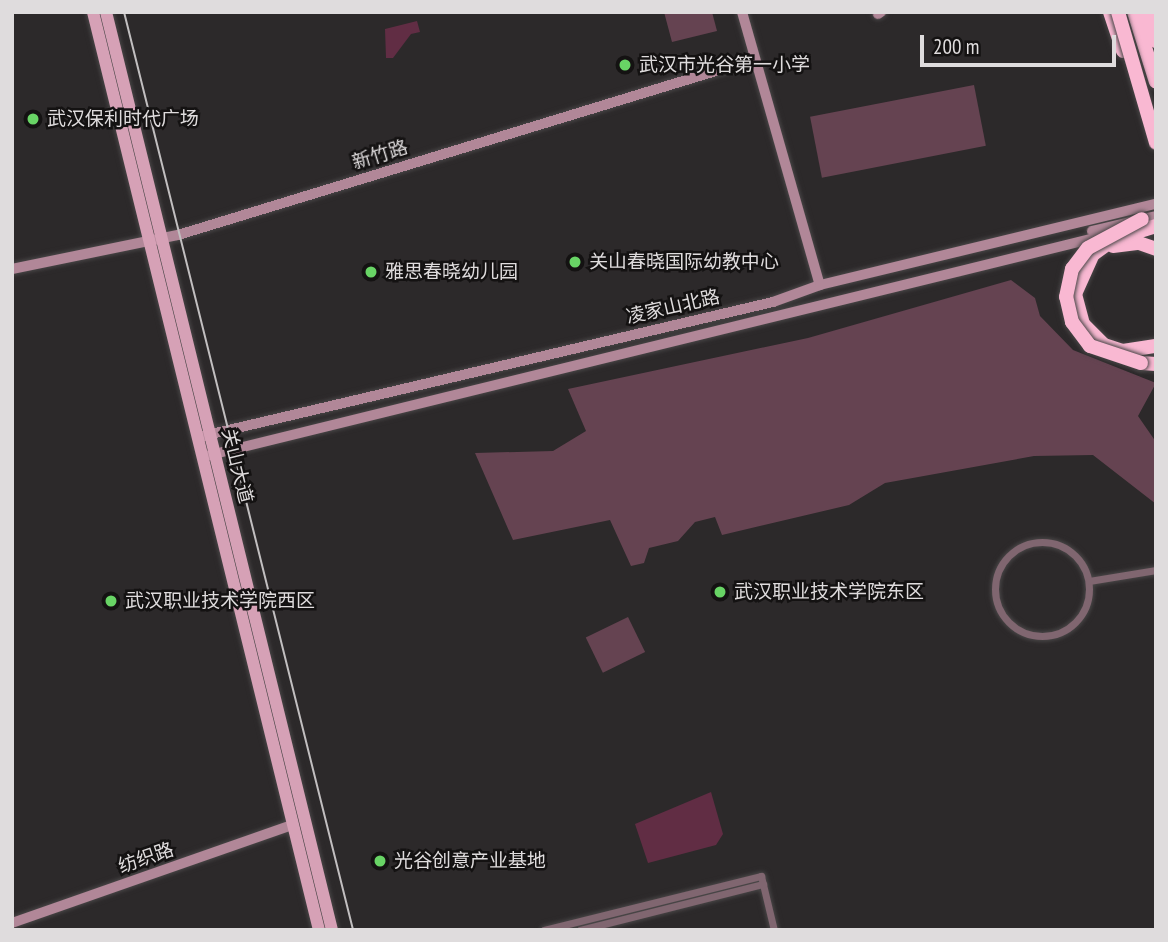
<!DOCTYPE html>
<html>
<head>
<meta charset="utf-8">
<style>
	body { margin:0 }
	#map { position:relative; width:1168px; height:942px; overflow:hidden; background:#2c292a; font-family:"PT Sans Narrow","Noto Sans SC",sans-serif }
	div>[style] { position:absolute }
	.green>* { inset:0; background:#654351; transform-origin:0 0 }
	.water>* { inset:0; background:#612d44 }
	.roads { filter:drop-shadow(0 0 2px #494647) drop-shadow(0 0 2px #494647) }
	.street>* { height:7px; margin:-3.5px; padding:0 3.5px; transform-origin:3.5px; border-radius:3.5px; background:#806670 }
	.street>.ring { margin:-3.5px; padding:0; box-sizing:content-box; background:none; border:7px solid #806670; border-radius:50% }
	.secondary>* { height:10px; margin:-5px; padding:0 5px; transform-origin:5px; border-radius:5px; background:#b18798 }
	.primary>* { height:12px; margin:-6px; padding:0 6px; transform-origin:6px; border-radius:6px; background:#d6a1b6 }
	.highway>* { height:14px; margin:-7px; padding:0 7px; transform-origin:7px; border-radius:7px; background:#f9b8d2 }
	.tram>* { height:2px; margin:-1px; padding:0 1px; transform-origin:1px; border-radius:1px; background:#c2bfc0 }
	.bridges { filter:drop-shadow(0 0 2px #494647) drop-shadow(0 0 2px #494647) }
	.highway-bridge>* { height:14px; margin:-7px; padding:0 7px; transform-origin:7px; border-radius:7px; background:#f9b8d2 }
	.dots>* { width:19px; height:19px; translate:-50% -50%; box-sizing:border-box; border:4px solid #141212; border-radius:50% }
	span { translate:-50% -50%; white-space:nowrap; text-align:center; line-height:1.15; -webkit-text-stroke:5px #141212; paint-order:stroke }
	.poi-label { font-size:19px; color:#dfdcdd }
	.left { translate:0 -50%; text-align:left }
	.street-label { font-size:19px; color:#dfdcdd }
	.frame { position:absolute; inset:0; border:14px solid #dfdcdd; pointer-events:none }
	.scale { position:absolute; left:920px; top:35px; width:196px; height:32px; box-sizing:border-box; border:4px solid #dfdcdd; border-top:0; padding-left:9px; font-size:21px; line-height:24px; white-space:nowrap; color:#dfdcdd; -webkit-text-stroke:5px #141212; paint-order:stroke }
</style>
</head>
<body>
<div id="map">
	<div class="green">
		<i style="clip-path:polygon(664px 12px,712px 12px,717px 31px,672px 42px)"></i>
		<i style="left:974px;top:85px;width:62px;height:167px;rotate:79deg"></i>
		<i style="clip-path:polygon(1011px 280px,1035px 298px,1040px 316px,1073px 350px,1156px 383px,1138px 416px,1156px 442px,1156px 504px,1093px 455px,1034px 456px,885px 483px,849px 505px,722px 535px,715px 517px,695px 522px,678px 541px,649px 548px,644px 563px,631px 566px,610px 520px,513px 540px,475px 453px,553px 451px,586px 431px,568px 389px,808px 338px)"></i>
		<i style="left:628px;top:617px;width:39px;height:47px;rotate:64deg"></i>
	</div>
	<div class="water">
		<i style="clip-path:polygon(417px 21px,420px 32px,411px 34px,393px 58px,386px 58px,385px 29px)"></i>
		<i style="clip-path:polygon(711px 792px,723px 834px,716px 845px,648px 863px,635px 824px)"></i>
	</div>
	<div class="roads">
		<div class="street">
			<i class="ring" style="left:995px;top:542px;width:87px;height:87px"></i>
			<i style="left:1089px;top:581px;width:68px;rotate:-9.3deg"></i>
			<i style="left:544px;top:930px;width:224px;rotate:-14deg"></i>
			<i style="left:761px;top:876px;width:56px;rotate:76.5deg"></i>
			<i style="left:580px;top:930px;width:189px;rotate:-14.1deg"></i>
		</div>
		<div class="secondary">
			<i style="left:742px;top:12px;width:284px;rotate:74.1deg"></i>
			<i style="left:878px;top:14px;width:4px;rotate:-34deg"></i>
			<i style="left:1092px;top:231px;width:66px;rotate:-13.2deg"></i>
			<i style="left:12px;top:269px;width:169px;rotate:-11.6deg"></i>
			<i style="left:178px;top:235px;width:603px;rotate:-16.96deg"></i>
			<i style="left:203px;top:436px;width:586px;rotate:-13.23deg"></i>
			<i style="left:773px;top:302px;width:50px;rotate:-19.9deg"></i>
			<i style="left:820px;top:285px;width:346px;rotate:-13.6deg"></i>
			<i style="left:202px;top:457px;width:928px;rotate:-13.78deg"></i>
			<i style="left:12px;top:923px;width:297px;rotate:-19.3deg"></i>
		</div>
		<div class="primary">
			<i style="left:93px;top:12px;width:945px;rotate:76.17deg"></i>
			<i style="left:106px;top:12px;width:945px;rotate:76.17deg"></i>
		</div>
		<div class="highway">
			<i style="left:1110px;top:12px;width:41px;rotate:71.6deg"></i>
			<i style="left:1134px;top:12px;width:73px;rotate:72.6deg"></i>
			<i style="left:1146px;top:12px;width:31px;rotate:71deg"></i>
			<i style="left:1156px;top:226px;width:44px;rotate:162.8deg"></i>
			<i style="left:1114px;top:239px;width:26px;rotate:144deg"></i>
			<i style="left:1093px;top:254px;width:44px;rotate:114.2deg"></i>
			<i style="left:1075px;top:294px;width:31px;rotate:75deg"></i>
			<i style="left:1083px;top:324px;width:30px;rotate:45deg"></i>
			<i style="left:1104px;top:345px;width:20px;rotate:18deg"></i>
			<i style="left:1123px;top:351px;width:33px;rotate:-9deg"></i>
			<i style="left:1113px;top:246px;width:26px;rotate:-7deg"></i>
			<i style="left:1139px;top:243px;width:18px;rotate:19deg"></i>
			<i style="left:1141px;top:363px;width:15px;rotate:4deg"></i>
		</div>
	</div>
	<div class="tram">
		<i style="left:124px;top:12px;width:946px;rotate:75.99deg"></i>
	</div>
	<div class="bridges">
		<div class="highway-bridge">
			<i style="left:1118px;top:12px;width:136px;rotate:73.8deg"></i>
			<i style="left:1141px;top:363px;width:54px;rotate:-161.6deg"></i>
			<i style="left:1090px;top:346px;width:30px;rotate:-127deg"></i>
			<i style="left:1072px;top:322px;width:26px;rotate:-103deg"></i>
			<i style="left:1066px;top:297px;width:29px;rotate:-78deg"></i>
			<i style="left:1072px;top:269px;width:26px;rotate:-53deg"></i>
			<i style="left:1088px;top:248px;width:61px;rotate:-28.2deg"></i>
		</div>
	</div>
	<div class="dots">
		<i style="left:625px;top:65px;background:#68d465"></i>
		<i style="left:33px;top:119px;background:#68d465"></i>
		<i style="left:575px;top:262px;background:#68d465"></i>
		<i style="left:371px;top:272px;background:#68d465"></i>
		<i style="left:720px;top:592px;background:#68d465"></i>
		<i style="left:111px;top:601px;background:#68d465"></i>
		<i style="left:380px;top:861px;background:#68d465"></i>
	</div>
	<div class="poi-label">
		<span class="left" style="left:639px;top:65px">武汉市光谷第一小学</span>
		<span class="left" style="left:47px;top:119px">武汉保利时代广场</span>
		<span class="left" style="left:589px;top:262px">关山春晓国际幼教中心</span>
		<span class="left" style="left:385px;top:272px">雅思春晓幼儿园</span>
		<span class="left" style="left:734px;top:592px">武汉职业技术学院东区</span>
		<span class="left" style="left:125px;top:601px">武汉职业技术学院西区</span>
		<span class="left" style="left:394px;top:861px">光谷创意产业基地</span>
	</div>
	<div class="street-label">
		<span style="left:380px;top:155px;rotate:-17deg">新竹路</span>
		<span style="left:673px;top:307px;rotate:-13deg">凌家山北路</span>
		<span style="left:237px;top:466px;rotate:76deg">关山大道</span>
		<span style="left:146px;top:858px;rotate:-19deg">纺织路</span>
	</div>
	<div class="frame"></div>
	<div class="scale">200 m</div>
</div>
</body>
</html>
